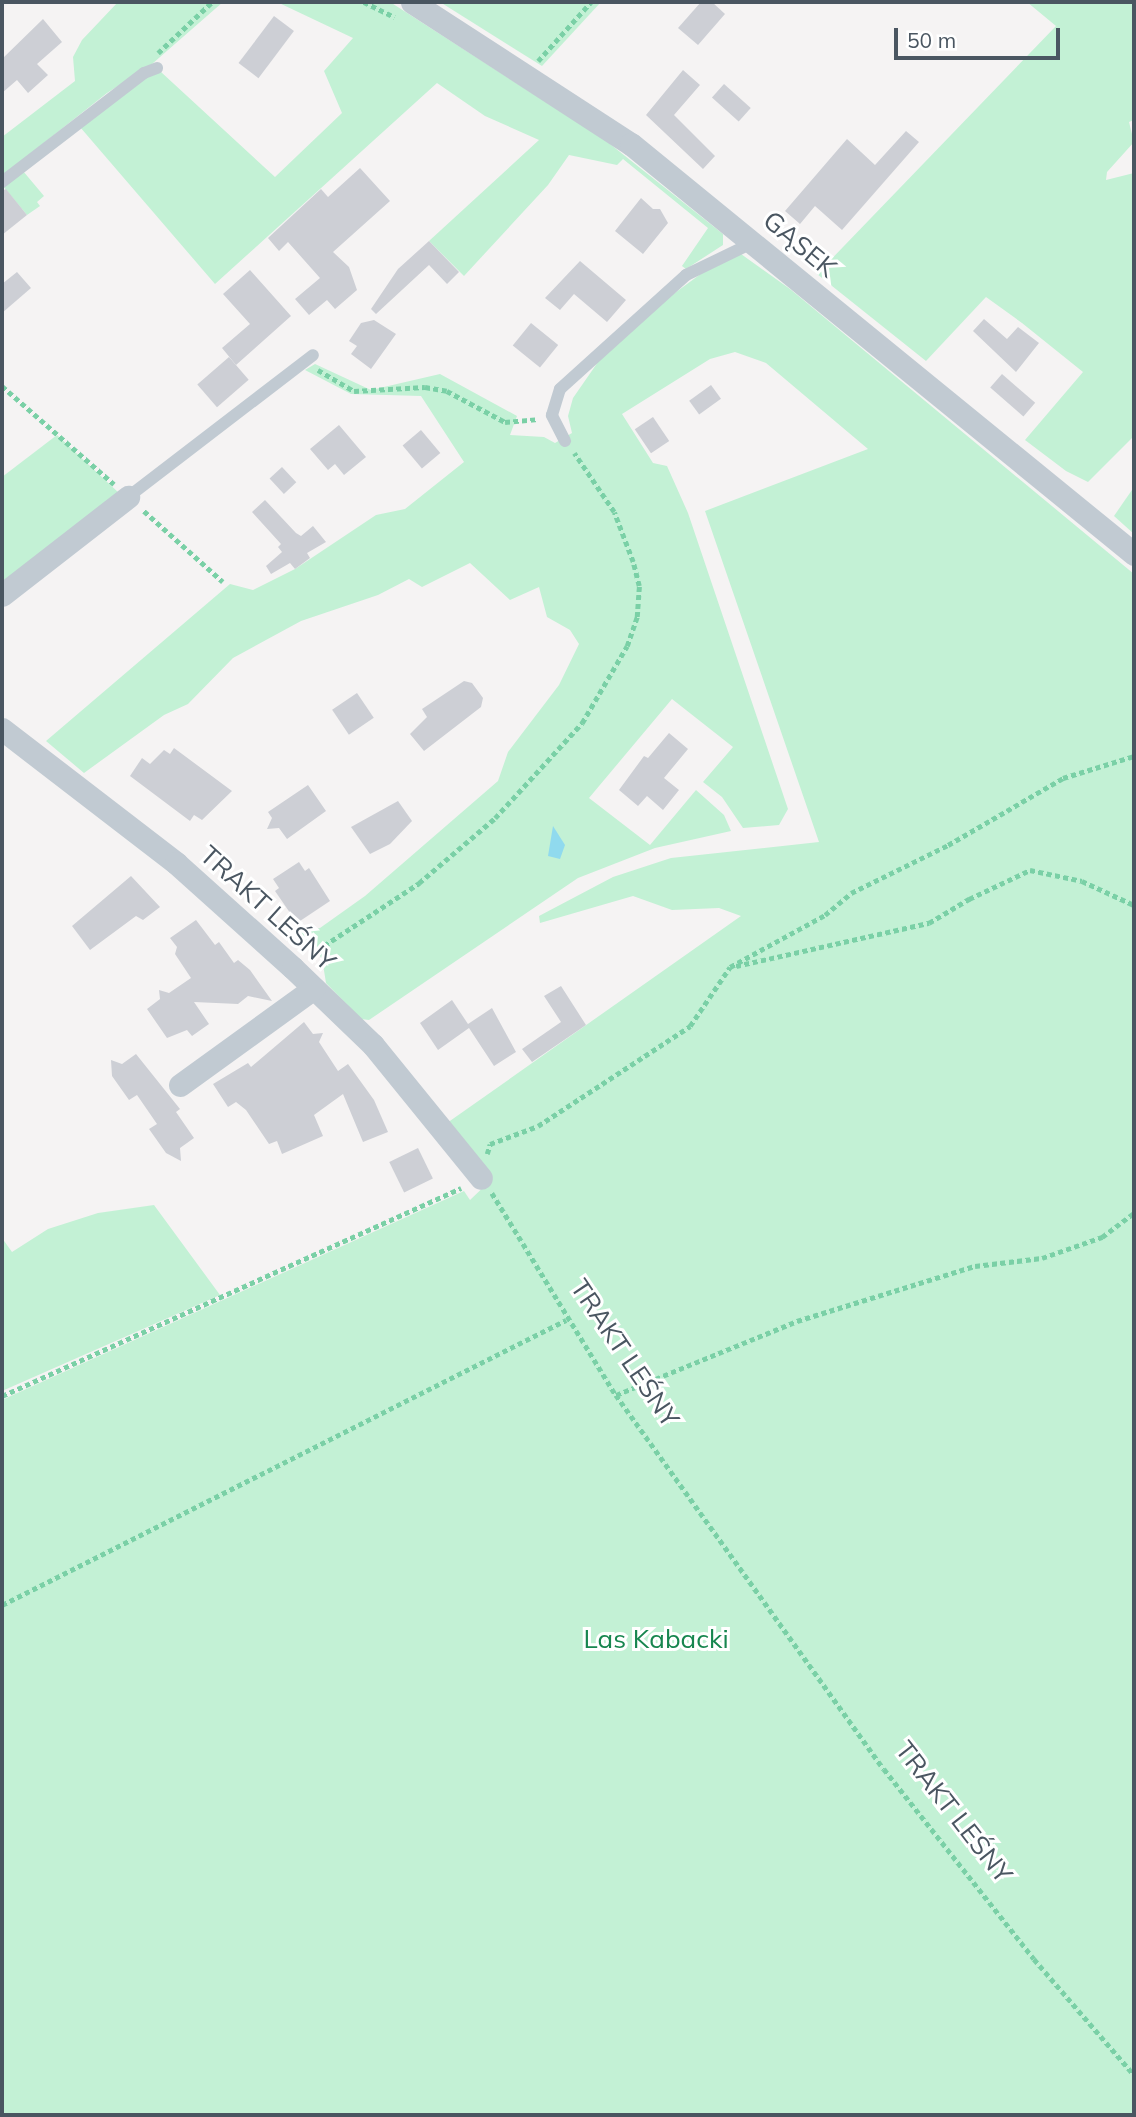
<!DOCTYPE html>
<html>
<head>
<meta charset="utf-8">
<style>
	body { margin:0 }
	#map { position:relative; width:1136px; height:2117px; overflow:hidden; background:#f5f3f3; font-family:Mulish,sans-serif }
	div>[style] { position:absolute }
	.green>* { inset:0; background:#c3f1d5 }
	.water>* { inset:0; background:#90daee }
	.building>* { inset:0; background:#cdcfd5; transform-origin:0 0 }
	.path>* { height:4.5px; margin-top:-2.25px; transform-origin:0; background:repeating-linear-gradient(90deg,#7ad0a6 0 5px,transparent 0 8.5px) }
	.lane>* { height:12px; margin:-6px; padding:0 6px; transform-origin:6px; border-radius:6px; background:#c1cad2 }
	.street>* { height:23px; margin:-11.5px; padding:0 11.5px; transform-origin:11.5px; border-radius:11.5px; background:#c1cad2 }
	span { translate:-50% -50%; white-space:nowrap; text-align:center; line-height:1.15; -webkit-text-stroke:6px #fff; paint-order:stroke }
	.street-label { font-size:26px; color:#4a5661 }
	.park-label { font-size:26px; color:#17864f }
	.frame { position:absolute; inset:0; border:4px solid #4a5661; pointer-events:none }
	.scale { position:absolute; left:894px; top:28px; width:166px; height:32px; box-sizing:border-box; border:4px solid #4a5661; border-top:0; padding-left:9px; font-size:21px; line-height:24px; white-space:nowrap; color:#4a5661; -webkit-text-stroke:5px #fff; paint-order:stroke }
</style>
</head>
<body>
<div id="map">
	<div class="green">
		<i style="clip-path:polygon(118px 2px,223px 2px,152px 64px,107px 93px,2px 176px,2px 137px,75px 81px,73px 57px,82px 40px)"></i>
		<i style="clip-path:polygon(277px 2px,390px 2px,605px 140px,723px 234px,723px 245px,686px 269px,682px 266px,708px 228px,623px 159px,617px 165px,569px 155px,548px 185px,464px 276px,429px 241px,539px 140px,485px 116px,437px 83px,215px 284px,80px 127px,147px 76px,161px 72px,275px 177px,342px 113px,324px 71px,353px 38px)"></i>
		<i style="clip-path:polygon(440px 2px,601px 2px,542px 66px)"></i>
		<i style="clip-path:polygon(1027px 2px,1134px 2px,1134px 120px,1129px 122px,1134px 142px,1107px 172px,1106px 180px,1134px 173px,1134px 436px,1088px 482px,1066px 471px,1025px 440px,1083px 372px,1022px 323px,986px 297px,926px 361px,817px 274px,1056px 26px)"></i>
		<i style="clip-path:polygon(23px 171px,44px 196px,37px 202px,40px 206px,27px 215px,3px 186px)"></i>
		<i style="clip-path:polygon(741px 254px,790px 289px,1134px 574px,1134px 2115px,2px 2115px,2px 1400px,464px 1191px,470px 1200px,492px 1179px,447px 1123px,741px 916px,719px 908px,672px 910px,633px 896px,540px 923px,539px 916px,613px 877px,671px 858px,819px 842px,705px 511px,868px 449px,766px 363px,735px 352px,710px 359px,622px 414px,653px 463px,667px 466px,688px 513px,788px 809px,779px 825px,743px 828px,722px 797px,703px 782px,733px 747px,672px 699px,589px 798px,650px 845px,696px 790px,724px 815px,731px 831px,655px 848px,578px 878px,369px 1020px,361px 1019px,326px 983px,322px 958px,296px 933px,320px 928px,365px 896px,498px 781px,508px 752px,559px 685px,579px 644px,570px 630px,547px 617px,539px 587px,510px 600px,470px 563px,422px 587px,409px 579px,378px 595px,301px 621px,233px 658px,188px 704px,164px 715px,84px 773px,46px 741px,230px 584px,253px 590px,295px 569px,376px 515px,405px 509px,464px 462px,421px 396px,351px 394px,305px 370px,315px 364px,371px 390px,440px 374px,517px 416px,510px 435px,544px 437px,555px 443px,572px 433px,568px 416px,573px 398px,598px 362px,649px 312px,702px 273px)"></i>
		<i style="clip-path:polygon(57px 435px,120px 494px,2px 587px,2px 477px)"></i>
		<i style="clip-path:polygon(1134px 487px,1134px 534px,1114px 516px)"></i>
		<i style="clip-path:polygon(154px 1205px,220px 1295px,2px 1391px,2px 1238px,12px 1252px,48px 1229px,98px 1213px)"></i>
	</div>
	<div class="water">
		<i style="clip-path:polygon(553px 826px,565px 845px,560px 859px,548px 856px)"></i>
	</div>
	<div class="building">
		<i style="clip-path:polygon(701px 2px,712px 2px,725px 14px,698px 45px,678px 28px)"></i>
		<i style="left:274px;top:16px;width:25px;height:59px;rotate:37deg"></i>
		<i style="clip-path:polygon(43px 19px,62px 42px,37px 64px,48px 75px,28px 93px,17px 80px,2px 93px,2px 59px)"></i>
		<i style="clip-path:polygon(683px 70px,700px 85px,674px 115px,715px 156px,703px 169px,646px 115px)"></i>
		<i style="left:724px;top:84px;width:36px;height:18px;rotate:42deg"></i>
		<i style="clip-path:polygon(906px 131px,919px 142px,842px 230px,815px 206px,800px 224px,785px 211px,847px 139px,875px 165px)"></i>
		<i style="clip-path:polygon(360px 168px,390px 201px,333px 252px,349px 267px,357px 290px,335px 309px,327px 300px,309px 315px,295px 299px,320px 278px,288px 242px,279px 251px,268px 238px,321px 189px,328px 197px)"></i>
		<i style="clip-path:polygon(6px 189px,27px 215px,2px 235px,2px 191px)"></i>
		<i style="clip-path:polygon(641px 198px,653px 209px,660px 209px,668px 223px,643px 254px,615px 231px)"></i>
		<i style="clip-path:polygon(429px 241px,459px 272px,447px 284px,429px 265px,376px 314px,371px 309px,398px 269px)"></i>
		<i style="clip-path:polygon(580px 261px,626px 300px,607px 322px,574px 294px,560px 310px,545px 298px)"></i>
		<i style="clip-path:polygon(250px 270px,291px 316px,236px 365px,222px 348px,250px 324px,223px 294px)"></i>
		<i style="clip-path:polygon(17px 272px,31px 288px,2px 313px,2px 284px)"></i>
		<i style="clip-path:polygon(984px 319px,1007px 339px,1018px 327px,1039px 343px,1016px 372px,973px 331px)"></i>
		<i style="clip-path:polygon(374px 320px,396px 334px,371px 369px,351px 354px,357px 346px,349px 341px,361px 323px)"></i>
		<i style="left:531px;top:323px;width:35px;height:29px;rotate:39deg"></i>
		<i style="left:229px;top:357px;width:30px;height:42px;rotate:49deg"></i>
		<i style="left:1002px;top:374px;width:44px;height:18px;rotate:41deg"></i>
		<i style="left:711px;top:385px;width:17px;height:27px;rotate:54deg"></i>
		<i style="left:653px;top:417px;width:29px;height:22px;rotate:56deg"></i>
		<i style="clip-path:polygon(339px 425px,366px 457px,344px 475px,335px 464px,328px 470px,310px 449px)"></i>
		<i style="left:421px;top:430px;width:30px;height:24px;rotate:50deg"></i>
		<i style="left:282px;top:467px;width:21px;height:17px;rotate:47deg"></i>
		<i style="clip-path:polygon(265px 500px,296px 533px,301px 536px,313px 526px,326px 542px,307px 553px,310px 558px,295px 569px,290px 563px,271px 574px,266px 566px,282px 552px,278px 547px,281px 544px,252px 512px)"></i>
		<i style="clip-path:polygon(464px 681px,472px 683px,483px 698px,481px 707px,424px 751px,410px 734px,427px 717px,422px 709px)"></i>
		<i style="left:357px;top:693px;width:30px;height:30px;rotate:56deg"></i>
		<i style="clip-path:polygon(669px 733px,688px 749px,664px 778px,679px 790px,663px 810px,647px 796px,638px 806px,619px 790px,644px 756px,648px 758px)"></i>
		<i style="clip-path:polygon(174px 748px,232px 791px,202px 820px,194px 815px,190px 821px,130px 776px,142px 758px,150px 764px,164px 750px,170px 754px)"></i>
		<i style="clip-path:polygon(308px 785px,326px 811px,287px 839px,279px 828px,267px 829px,272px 818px,268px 812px)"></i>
		<i style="clip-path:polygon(398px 801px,412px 821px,390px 844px,370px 854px,351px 827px)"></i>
		<i style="clip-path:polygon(299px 862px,305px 871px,309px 868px,330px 901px,297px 923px,275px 891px,279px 888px,273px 879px)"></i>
		<i style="clip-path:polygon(131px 876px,160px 907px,143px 920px,136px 916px,90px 950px,72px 926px)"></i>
		<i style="clip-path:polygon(196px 920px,215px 945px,219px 942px,234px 963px,238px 960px,250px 970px,272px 1001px,248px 996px,238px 1004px,194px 1002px,209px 1024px,192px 1036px,187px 1030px,167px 1038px,147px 1009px,160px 999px,159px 990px,169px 993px,191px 978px,175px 954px,177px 947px,170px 938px)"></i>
		<i style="clip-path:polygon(561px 986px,586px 1025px,532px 1062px,522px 1049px,561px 1022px,544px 996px)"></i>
		<i style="clip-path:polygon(452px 1000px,468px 1024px,492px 1008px,516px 1052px,494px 1066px,469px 1028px,438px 1050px,420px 1023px)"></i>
		<i style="clip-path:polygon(304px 1022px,313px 1034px,323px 1033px,319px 1042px,338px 1071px,348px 1064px,374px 1100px,388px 1132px,363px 1142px,343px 1094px,314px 1115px,323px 1136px,282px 1154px,277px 1141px,269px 1144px,246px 1110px,236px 1102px,228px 1107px,213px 1084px,248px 1063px,251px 1067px)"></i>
		<i style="clip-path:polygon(136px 1054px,180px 1109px,176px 1112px,194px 1138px,180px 1148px,181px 1161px,166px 1153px,149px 1129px,157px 1124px,137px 1095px,129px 1100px,112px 1076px,111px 1060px,122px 1064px)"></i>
		<i style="left:418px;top:1148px;width:34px;height:32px;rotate:64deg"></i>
	</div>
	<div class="path">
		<i style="left:364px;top:2px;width:34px;rotate:26deg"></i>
		<i style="left:158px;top:53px;width:74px;rotate:-43.4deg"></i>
		<i style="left:538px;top:61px;width:79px;rotate:-48.1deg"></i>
		<i style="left:318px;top:370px;width:42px;rotate:30.3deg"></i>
		<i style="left:354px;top:391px;width:71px;rotate:-3.2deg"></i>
		<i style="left:425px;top:387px;width:22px;rotate:10deg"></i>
		<i style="left:447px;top:391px;width:66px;rotate:28.1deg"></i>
		<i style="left:505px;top:422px;width:33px;rotate:-5deg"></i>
		<i style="left:2px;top:386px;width:149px;rotate:41.2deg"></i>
		<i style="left:144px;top:511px;width:106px;rotate:41.9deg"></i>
		<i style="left:310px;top:955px;width:131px;rotate:-33.4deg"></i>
		<i style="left:419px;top:883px;width:100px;rotate:-40.5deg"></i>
		<i style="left:495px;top:818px;width:129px;rotate:-47.5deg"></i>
		<i style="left:582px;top:723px;width:89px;rotate:-59.7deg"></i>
		<i style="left:627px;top:646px;width:31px;rotate:-71deg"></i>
		<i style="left:637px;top:617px;width:31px;rotate:-86deg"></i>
		<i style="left:639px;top:586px;width:25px;rotate:-104deg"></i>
		<i style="left:633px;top:562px;width:53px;rotate:-110.8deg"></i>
		<i style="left:614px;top:512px;width:71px;rotate:-124.1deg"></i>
		<i style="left:736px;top:966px;width:198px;rotate:-12.6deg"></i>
		<i style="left:929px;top:923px;width:47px;rotate:-31deg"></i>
		<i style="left:969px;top:899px;width:68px;rotate:-25.4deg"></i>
		<i style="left:1030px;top:870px;width:53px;rotate:11.9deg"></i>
		<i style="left:1082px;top:881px;width:57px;rotate:24.8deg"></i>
		<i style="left:487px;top:1154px;width:10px;rotate:-73deg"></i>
		<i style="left:490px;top:1144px;width:51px;rotate:-20.6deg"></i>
		<i style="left:538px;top:1126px;width:182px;rotate:-33.3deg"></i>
		<i style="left:690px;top:1026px;width:71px;rotate:-55.9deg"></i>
		<i style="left:730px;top:967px;width:108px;rotate:-28.7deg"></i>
		<i style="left:825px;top:915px;width:34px;rotate:-40deg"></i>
		<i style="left:851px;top:893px;width:108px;rotate:-26.3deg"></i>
		<i style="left:948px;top:845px;width:133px;rotate:-30.2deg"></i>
		<i style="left:1063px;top:778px;width:74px;rotate:-17.2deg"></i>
		<i style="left:492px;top:1193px;width:237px;rotate:58.5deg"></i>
		<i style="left:616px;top:1395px;width:460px;rotate:54.4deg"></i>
		<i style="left:884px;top:1769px;width:242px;rotate:51.7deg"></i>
		<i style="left:1034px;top:1959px;width:153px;rotate:49.2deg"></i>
		<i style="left:616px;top:1395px;width:196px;rotate:-22.2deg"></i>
		<i style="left:797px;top:1321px;width:186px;rotate:-17.2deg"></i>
		<i style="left:975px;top:1266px;width:67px;rotate:-6.8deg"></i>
		<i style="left:1042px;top:1258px;width:64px;rotate:-19.3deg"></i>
		<i style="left:1102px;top:1237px;width:40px;rotate:-37deg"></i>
		<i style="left:2px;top:1396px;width:504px;rotate:-24.38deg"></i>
		<i style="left:2px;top:1605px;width:632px;rotate:-26.81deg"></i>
	</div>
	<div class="lane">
		<i style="left:2px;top:182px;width:179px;rotate:-37.5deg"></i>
		<i style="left:144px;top:73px;width:14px;rotate:-21deg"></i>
		<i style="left:565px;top:441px;width:29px;rotate:-117deg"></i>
		<i style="left:552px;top:415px;width:27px;rotate:-73deg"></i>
		<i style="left:560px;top:389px;width:170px;rotate:-42.1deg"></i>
		<i style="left:686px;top:275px;width:76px;rotate:-25.9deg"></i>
		<i style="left:128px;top:497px;width:233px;rotate:-37.5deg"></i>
	</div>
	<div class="street">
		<i style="left:412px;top:2px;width:261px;rotate:33deg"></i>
		<i style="left:631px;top:144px;width:649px;rotate:39.18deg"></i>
		<i style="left:2px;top:595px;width:160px;rotate:-37.9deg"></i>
		<i style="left:2px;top:729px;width:220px;rotate:37.6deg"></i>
		<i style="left:176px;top:863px;width:157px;rotate:41.9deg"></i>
		<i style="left:293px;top:968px;width:111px;rotate:43.9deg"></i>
		<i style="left:373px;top:1045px;width:171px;rotate:50.9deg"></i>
		<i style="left:180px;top:1085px;width:165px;rotate:-35.9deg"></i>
	</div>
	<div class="street-label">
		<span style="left:800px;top:244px;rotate:40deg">GĄSEK</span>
		<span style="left:268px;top:908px;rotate:42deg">TRAKT LEŚNY</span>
		<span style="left:625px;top:1353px;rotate:56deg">TRAKT LEŚNY</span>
		<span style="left:954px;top:1812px;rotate:52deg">TRAKT LEŚNY</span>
	</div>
	<div class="park-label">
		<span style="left:656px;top:1639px">Las Kabacki</span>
	</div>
	<div class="frame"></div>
	<div class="scale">50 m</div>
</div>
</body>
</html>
